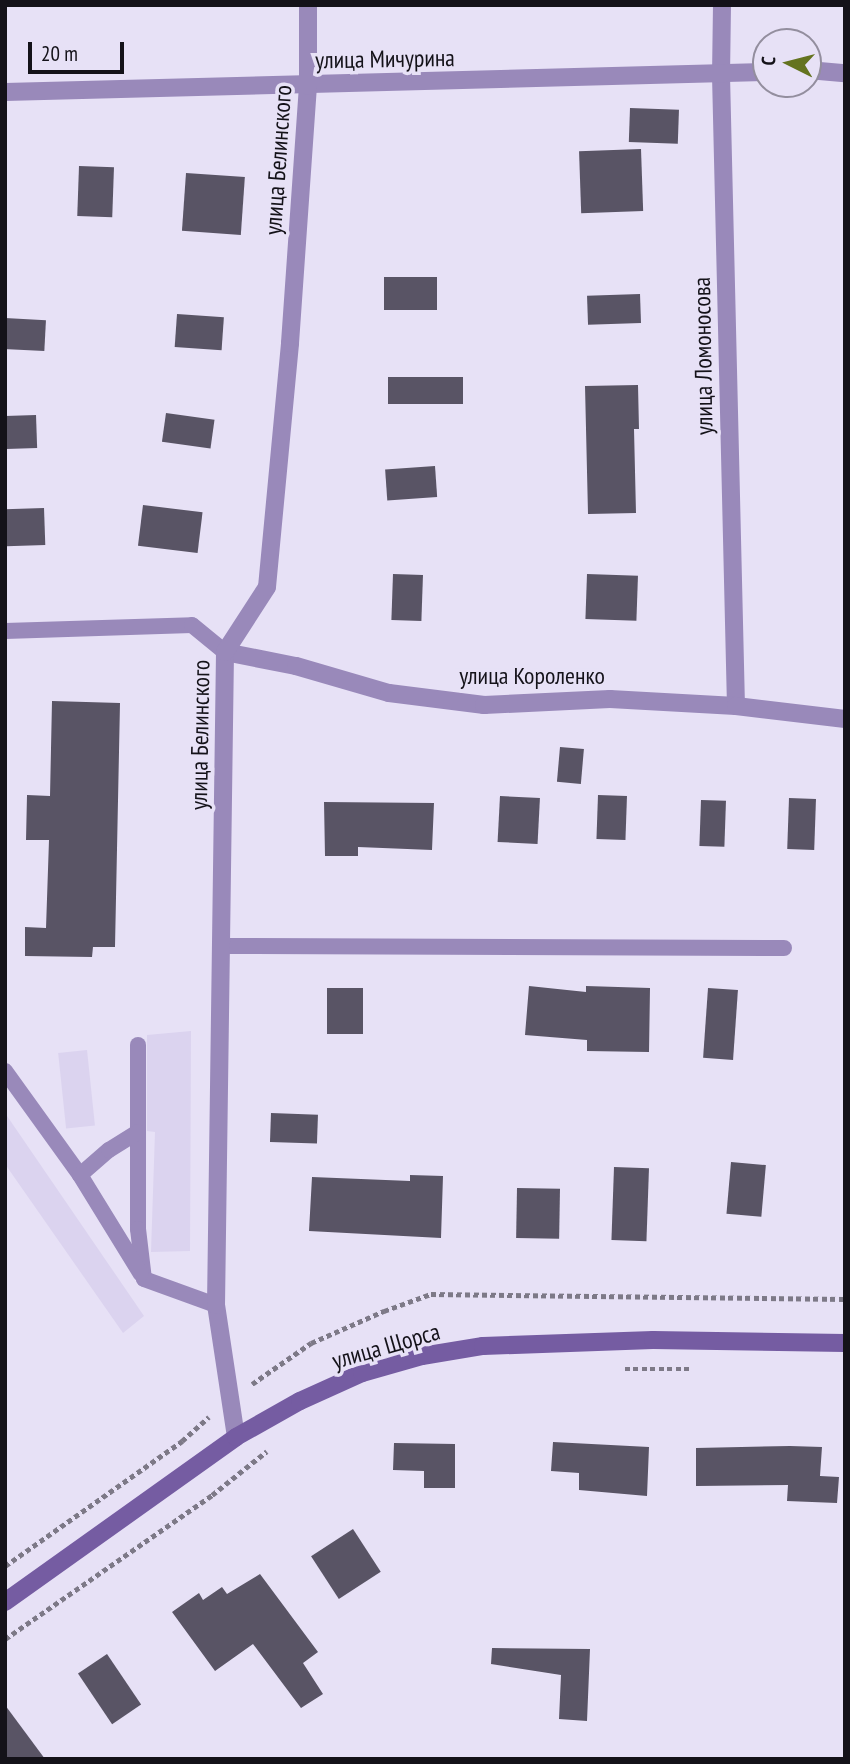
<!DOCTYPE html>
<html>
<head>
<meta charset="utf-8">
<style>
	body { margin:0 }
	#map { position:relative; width:850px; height:1764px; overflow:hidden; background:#e7e1f6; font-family:"PT Sans Narrow",sans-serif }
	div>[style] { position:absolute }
	.built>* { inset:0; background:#dbd3ef; transform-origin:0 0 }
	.building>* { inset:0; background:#595465; transform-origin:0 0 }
	.path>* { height:4.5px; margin-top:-2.25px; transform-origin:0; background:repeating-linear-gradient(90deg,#7d7987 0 5px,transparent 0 8.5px) }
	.lane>* { height:16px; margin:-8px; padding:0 8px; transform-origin:8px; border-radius:8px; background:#9989ba }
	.street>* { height:18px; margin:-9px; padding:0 9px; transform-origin:9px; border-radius:9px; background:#9989ba }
	.secondary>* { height:18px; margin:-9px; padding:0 9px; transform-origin:9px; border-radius:9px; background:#755ca2 }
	span { translate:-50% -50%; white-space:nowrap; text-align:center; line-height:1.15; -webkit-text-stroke:7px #e7e1f6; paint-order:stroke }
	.street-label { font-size:24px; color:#141219 }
	.frame { position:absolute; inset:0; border:7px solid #141219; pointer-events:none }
	.north { position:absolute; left:752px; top:28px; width:70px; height:70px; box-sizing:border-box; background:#e7e1f6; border:2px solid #938e9e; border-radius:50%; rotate:276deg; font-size:19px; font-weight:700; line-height:28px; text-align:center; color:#141219 }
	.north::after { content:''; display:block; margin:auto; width:24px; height:32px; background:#64731f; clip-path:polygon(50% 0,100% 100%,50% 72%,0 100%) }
	.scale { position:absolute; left:28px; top:42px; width:96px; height:32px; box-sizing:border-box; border:4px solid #141219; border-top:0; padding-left:9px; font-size:21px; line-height:24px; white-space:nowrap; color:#141219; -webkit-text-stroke:5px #e7e1f6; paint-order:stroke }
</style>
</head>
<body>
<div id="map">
	<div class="built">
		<i style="clip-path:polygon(191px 1031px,190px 1251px,151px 1252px,155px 1132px,147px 1131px,147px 1035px)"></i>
		<i style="left:87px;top:1050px;width:76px;height:29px;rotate:84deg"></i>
		<i style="clip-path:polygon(5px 1113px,144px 1316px,123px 1333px,5px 1164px)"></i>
	</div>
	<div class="building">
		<i style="left:630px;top:108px;width:49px;height:34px;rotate:2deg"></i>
		<i style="left:641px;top:149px;width:62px;height:62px;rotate:88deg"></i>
		<i style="left:79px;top:166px;width:35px;height:50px;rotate:2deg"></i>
		<i style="left:186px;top:173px;width:59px;height:58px;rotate:4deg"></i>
		<i style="left:384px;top:277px;width:53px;height:33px"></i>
		<i style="left:640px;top:294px;width:29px;height:53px;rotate:88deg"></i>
		<i style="left:177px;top:314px;width:47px;height:33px;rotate:4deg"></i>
		<i style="left:5px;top:318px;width:41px;height:31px;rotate:3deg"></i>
		<i style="left:388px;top:377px;width:75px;height:27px"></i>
		<i style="clip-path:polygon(638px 385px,639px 429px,634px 429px,636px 513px,588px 514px,585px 386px)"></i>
		<i style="left:166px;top:413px;width:49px;height:29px;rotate:8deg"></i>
		<i style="left:36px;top:415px;width:33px;height:31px;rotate:88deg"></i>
		<i style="left:435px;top:466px;width:31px;height:50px;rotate:86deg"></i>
		<i style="left:143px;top:505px;width:60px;height:41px;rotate:7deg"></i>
		<i style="left:44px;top:508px;width:37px;height:39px;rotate:88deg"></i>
		<i style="left:393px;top:574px;width:30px;height:46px;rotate:2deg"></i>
		<i style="left:587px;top:574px;width:51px;height:45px;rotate:2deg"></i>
		<i style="clip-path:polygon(52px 701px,120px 703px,115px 947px,93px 947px,92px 957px,25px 956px,25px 927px,46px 928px,49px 840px,26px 840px,27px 795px,50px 796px)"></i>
		<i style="left:560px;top:747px;width:24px;height:35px;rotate:5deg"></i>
		<i style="left:598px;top:795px;width:29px;height:44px;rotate:2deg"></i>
		<i style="left:500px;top:796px;width:40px;height:46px;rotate:3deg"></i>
		<i style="left:789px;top:798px;width:27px;height:51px;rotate:2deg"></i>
		<i style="left:701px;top:800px;width:25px;height:46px;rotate:2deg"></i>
		<i style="clip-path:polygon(324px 802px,434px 803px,432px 850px,358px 847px,358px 856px,325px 856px)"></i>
		<i style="clip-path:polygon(529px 986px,586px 992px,586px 986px,650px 988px,649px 1052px,587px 1051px,587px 1040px,525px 1035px)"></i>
		<i style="left:363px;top:988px;width:46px;height:36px;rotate:90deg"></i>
		<i style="left:708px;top:988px;width:30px;height:70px;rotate:4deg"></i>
		<i style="left:271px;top:1113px;width:47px;height:29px;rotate:2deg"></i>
		<i style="left:731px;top:1162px;width:35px;height:52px;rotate:5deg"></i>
		<i style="left:614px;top:1167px;width:35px;height:73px;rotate:2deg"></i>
		<i style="clip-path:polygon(410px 1175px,443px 1176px,441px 1238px,309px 1231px,312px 1177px,410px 1181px)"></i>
		<i style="left:517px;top:1188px;width:43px;height:50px;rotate:1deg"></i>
		<i style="clip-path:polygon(553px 1442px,649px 1447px,647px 1496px,579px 1490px,579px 1473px,551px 1471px)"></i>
		<i style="clip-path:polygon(394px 1443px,455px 1444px,455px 1488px,424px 1488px,424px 1471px,393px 1470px)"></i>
		<i style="clip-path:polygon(790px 1446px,822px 1447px,820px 1476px,839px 1477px,837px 1503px,787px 1501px,788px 1485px,696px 1486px,696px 1448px)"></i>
		<i style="left:353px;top:1529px;width:51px;height:50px;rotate:57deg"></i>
		<i style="clip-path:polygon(260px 1574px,318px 1652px,303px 1663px,323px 1694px,301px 1708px,253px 1644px,215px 1671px,172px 1612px,199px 1593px,203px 1600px,222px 1587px,227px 1594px)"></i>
		<i style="clip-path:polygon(492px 1648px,590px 1649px,587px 1721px,559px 1719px,561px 1675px,491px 1664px)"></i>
		<i style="left:107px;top:1654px;width:61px;height:35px;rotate:56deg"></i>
		<i style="clip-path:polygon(5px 1705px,45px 1759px,5px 1759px)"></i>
	</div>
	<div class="path">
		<i style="left:625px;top:1369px;width:68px"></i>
		<i style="left:252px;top:1384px;width:72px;rotate:-34.8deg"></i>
		<i style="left:311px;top:1343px;width:80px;rotate:-23.7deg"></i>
		<i style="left:384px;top:1311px;width:50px;rotate:-19.9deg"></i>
		<i style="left:431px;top:1294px;width:414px;rotate:0.7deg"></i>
		<i style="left:5px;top:1566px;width:217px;rotate:-35.2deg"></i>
		<i style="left:182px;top:1441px;width:36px;rotate:-42deg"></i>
		<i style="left:5px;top:1639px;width:252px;rotate:-34.8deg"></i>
		<i style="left:212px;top:1495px;width:70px;rotate:-38.7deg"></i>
	</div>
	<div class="lane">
		<i style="left:5px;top:631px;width:187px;rotate:-1.8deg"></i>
		<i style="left:192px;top:625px;width:43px;rotate:39.3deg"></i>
		<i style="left:221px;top:946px;width:563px;rotate:0.2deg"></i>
		<i style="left:138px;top:1045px;width:184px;rotate:90deg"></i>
		<i style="left:138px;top:1229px;width:50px;rotate:83.2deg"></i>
		<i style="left:144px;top:1279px;width:77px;rotate:19.9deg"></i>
		<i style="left:5px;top:1071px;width:128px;rotate:54.2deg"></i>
		<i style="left:80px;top:1175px;width:116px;rotate:58.4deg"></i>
		<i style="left:80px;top:1175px;width:38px;rotate:-41deg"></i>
		<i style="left:109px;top:1150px;width:34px;rotate:-32deg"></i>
	</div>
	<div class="street">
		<i style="left:722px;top:5px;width:70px;rotate:90.8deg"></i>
		<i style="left:721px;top:75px;width:631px;rotate:88.64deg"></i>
		<i style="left:808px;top:70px;width:37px;rotate:5deg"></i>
		<i style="left:5px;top:92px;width:761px;rotate:-1.51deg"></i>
		<i style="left:225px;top:652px;width:72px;rotate:11.2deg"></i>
		<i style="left:296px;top:666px;width:97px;rotate:16.2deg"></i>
		<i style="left:389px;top:693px;width:96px;rotate:7.2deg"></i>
		<i style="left:484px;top:705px;width:126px;rotate:-2.7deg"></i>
		<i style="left:610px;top:699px;width:126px;rotate:3.2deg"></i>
		<i style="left:736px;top:706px;width:110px;rotate:6.8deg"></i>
		<i style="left:236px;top:1437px;width:134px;rotate:-98.6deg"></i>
		<i style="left:216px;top:1305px;width:653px;rotate:-89.21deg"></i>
		<i style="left:225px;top:652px;width:77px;rotate:-57.1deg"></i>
		<i style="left:267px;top:587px;width:245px;rotate:-84.6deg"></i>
		<i style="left:290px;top:343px;width:258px;rotate:-86deg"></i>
		<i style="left:308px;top:86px;width:81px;rotate:-90deg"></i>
	</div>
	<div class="secondary">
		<i style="left:5px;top:1602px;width:284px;rotate:-35.5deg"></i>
		<i style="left:236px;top:1437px;width:73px;rotate:-29.4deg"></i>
		<i style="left:300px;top:1401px;width:68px;rotate:-24.3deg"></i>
		<i style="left:362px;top:1373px;width:62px;rotate:-15.8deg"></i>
		<i style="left:422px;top:1356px;width:62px;rotate:-9.3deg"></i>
		<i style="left:483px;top:1346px;width:170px;rotate:-2deg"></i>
		<i style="left:653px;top:1340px;width:192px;rotate:0.9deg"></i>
	</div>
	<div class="street-label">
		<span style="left:385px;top:59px;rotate:-1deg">улица Мичурина</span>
		<span style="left:278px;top:160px;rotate:-86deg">улица Белинского</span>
		<span style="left:703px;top:356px;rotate:-91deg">улица Ломоносова</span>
		<span style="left:532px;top:676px">улица Короленко</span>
		<span style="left:200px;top:735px;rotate:-89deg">улица Белинского</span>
		<span style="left:386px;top:1346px;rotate:-16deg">улица Щорса</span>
	</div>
	<div class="frame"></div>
	<div class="north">С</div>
	<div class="scale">20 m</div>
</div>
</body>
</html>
